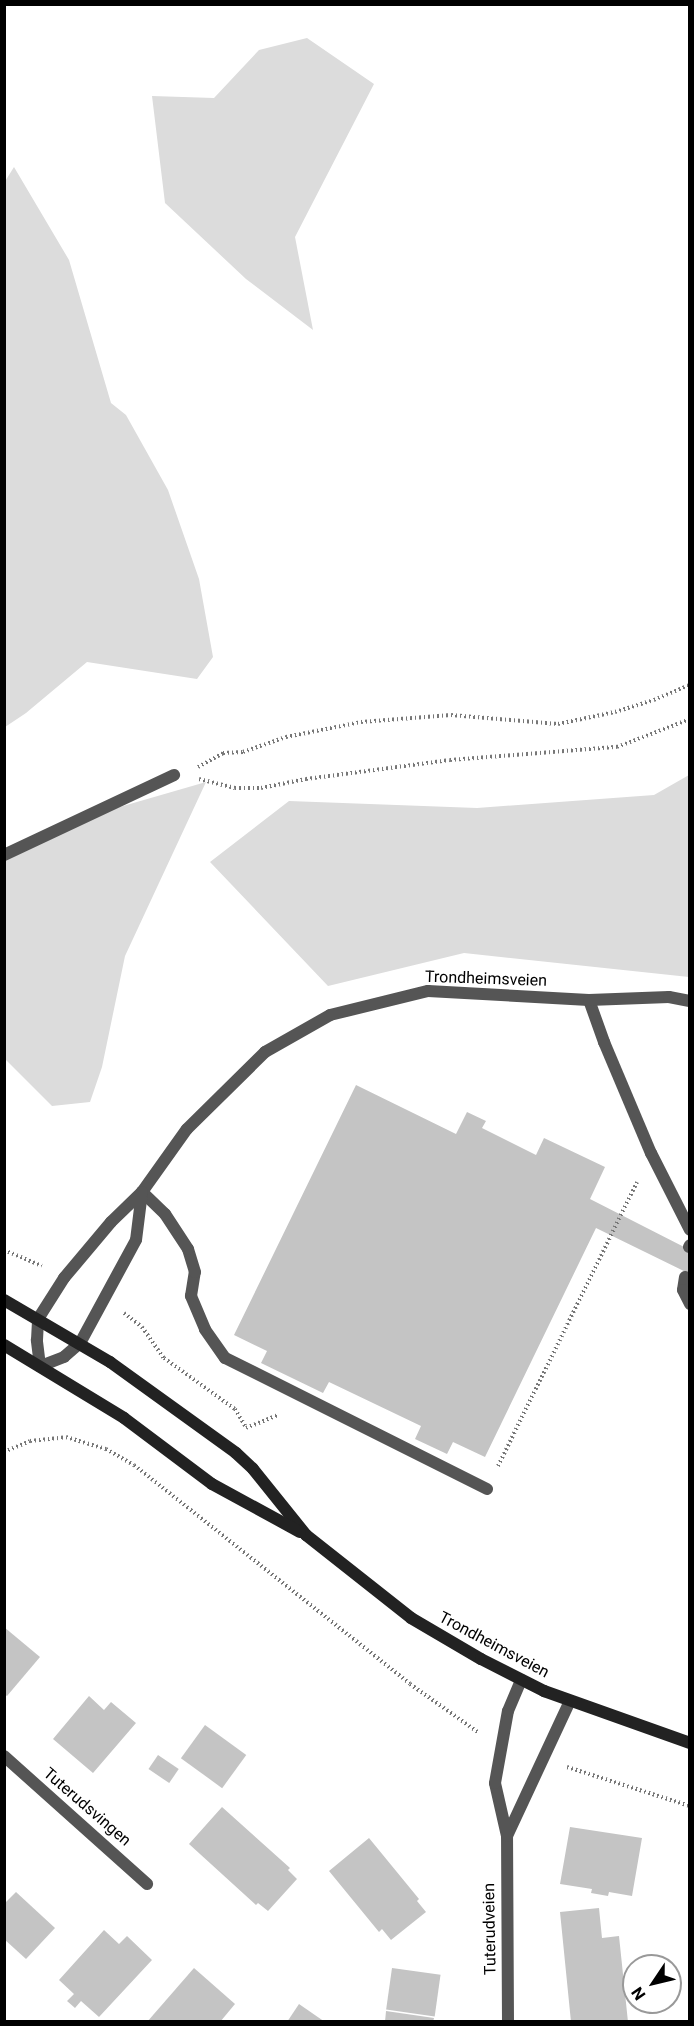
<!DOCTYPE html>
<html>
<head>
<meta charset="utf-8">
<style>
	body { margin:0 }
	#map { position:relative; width:694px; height:2026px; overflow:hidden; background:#fff; font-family:Roboto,sans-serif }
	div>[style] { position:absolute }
	.green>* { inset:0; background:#dcdcdc }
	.building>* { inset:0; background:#c4c4c4; transform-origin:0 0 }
	.path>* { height:4px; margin-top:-2px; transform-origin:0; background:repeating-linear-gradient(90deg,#777 0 1.5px,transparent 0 4.5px) }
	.lane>* { height:12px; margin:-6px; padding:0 6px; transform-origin:6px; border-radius:6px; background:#555 }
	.street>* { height:12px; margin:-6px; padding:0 6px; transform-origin:6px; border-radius:6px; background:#555 }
	.secondary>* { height:12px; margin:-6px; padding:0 6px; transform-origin:6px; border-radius:6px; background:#222 }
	span { translate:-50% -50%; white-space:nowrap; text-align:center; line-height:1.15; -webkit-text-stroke:4.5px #fff; paint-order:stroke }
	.street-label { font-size:16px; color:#000 }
	.frame { position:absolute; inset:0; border:6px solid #000; pointer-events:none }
	.north { position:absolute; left:622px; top:1954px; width:60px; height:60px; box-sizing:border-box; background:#fff; border:2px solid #999; border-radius:50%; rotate:235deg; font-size:16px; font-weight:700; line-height:24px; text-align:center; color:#000 }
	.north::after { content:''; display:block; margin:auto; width:21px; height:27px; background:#000; clip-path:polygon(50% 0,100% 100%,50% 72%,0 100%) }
</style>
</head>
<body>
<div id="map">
	<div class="green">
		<i style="clip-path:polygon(307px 38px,374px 84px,295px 237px,313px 330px,246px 279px,165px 203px,152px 96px,214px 98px,259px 50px)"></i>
		<i style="clip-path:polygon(14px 167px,69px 260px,111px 403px,126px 415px,168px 490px,199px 579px,213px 657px,197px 679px,87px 662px,26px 713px,5px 727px,4px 183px)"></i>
		<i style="clip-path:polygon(689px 775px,689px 977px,464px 953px,328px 986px,210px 862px,289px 801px,477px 808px,654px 795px)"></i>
		<i style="clip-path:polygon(206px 782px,125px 956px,102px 1067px,90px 1102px,52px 1106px,5px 1059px,4px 855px,92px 815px)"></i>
	</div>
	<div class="building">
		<i style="clip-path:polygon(356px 1085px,456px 1134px,467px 1112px,486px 1121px,482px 1128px,536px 1155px,544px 1138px,605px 1167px,590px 1199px,690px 1250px,690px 1274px,596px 1228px,485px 1457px,453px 1442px,447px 1454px,415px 1439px,421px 1426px,329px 1382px,323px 1393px,261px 1363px,267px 1351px,234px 1335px)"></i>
		<i style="clip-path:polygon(4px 1627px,40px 1657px,7px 1696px,4px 1694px)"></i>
		<i style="clip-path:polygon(89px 1696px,104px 1710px,111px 1702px,136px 1723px,93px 1773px,53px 1739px)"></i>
		<i style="left:205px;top:1725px;width:51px;height:41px;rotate:36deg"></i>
		<i style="left:158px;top:1755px;width:25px;height:17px;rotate:34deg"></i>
		<i style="clip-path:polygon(222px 1807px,290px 1868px,288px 1870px,297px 1879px,268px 1911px,258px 1903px,256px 1905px,189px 1844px)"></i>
		<i style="clip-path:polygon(570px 1827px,642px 1838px,632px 1896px,609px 1892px,608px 1896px,591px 1893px,592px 1889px,560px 1884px)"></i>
		<i style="clip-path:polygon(369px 1838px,419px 1899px,417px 1901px,426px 1912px,391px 1940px,382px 1929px,379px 1932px,329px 1871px)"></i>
		<i style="clip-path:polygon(16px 1892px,55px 1928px,26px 1959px,4px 1939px,4px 1904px)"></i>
		<i style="clip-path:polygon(599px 1908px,602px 1938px,619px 1936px,628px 2022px,571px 2022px,560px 1912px)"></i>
		<i style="clip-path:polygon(104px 1930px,119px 1944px,127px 1936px,152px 1960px,99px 2017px,81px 2001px,75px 2008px,67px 2001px,74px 1994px,59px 1980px)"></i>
		<i style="clip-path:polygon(194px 1968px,235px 2004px,220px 2022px,147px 2022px)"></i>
		<i style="left:392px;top:1968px;width:49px;height:42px;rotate:8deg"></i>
		<i style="clip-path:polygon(299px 2004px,325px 2022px,287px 2022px)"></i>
		<i style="clip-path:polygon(386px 2011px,434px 2018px,433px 2022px,385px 2022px)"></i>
	</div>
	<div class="path">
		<i style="left:198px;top:767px;width:29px;rotate:-29deg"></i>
		<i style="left:223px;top:753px;width:20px;rotate:-3deg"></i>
		<i style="left:243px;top:752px;width:46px;rotate:-19.2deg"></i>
		<i style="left:286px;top:737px;width:76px;rotate:-11.3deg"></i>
		<i style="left:361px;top:722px;width:90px;rotate:-4.4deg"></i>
		<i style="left:451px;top:715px;width:107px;rotate:4.8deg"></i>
		<i style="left:558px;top:724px;width:58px;rotate:-11.9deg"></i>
		<i style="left:615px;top:712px;width:41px;rotate:-17.1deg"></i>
		<i style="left:654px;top:700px;width:39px;rotate:-23deg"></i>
		<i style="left:199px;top:779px;width:37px;rotate:14deg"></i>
		<i style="left:235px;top:788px;width:26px"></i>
		<i style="left:261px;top:788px;width:46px;rotate:-11.3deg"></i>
		<i style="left:306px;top:779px;width:145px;rotate:-7.5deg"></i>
		<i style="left:450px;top:760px;width:168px;rotate:-4.5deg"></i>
		<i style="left:617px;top:747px;width:78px;rotate:-21deg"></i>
		<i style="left:4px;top:1250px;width:41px;rotate:22.8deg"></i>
		<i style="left:124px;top:1313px;width:23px;rotate:38deg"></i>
		<i style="left:142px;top:1327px;width:38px;rotate:55deg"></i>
		<i style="left:164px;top:1358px;width:87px;rotate:35.7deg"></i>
		<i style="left:235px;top:1409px;width:21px;rotate:59deg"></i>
		<i style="left:246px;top:1428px;width:35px;rotate:-22deg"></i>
		<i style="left:4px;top:1452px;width:28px;rotate:-23deg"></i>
		<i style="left:30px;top:1441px;width:36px;rotate:-6deg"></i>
		<i style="left:66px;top:1437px;width:42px;rotate:16.7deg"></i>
		<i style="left:106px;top:1449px;width:32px;rotate:30deg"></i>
		<i style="left:134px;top:1465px;width:352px;rotate:38.4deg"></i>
		<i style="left:410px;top:1684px;width:85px;rotate:35.4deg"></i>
		<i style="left:498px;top:1466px;width:316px;rotate:-63.9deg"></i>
		<i style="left:567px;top:1767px;width:129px;rotate:17.6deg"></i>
	</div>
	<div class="lane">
		<i style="left:4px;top:855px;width:188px;rotate:-25.2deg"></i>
		<i style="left:589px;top:1000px;width:45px;rotate:70.3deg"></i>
		<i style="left:604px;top:1042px;width:121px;rotate:67.1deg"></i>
		<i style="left:651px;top:1153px;width:86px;rotate:63.1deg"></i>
		<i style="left:689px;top:1247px;width:2px;rotate:-63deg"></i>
		<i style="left:685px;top:1277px;width:13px;rotate:99deg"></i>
		<i style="left:683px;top:1290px;width:16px;rotate:63deg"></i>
		<i style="left:487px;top:1489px;width:293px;rotate:-153.4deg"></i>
		<i style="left:225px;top:1358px;width:35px;rotate:-125deg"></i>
		<i style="left:205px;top:1329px;width:36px;rotate:-113deg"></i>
		<i style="left:191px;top:1296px;width:24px;rotate:-81deg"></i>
		<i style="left:195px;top:1272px;width:24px;rotate:-107deg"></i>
		<i style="left:188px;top:1249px;width:42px;rotate:-123.3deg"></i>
		<i style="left:165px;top:1214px;width:32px;rotate:-136deg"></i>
		<i style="left:142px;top:1192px;width:77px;rotate:-54.5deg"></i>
		<i style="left:187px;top:1129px;width:110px;rotate:-44.6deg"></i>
		<i style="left:265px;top:1052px;width:75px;rotate:-29.6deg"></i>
		<i style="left:330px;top:1015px;width:101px;rotate:-13.8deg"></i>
		<i style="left:428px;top:991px;width:161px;rotate:3.2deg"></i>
		<i style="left:589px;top:1000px;width:80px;rotate:-2.1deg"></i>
		<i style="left:669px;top:997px;width:21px;rotate:11deg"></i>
	</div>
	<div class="street">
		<i style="left:142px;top:1192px;width:48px;rotate:97.1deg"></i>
		<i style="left:136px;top:1240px;width:117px;rotate:118.5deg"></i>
		<i style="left:80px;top:1343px;width:21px;rotate:139deg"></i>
		<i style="left:64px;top:1357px;width:26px;rotate:159deg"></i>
		<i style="left:40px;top:1366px;width:26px;rotate:-97deg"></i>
		<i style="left:37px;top:1340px;width:21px;rotate:-87deg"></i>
		<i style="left:38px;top:1319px;width:49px;rotate:-57.6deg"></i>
		<i style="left:64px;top:1278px;width:73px;rotate:-50deg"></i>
		<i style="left:111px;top:1222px;width:43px;rotate:-44.1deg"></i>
		<i style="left:4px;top:1756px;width:192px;rotate:41.8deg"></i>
		<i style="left:507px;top:1836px;width:149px;rotate:-65deg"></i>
		<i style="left:508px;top:2022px;width:186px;rotate:-90.3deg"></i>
		<i style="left:507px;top:1836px;width:54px;rotate:-102.8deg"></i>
		<i style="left:495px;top:1783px;width:73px;rotate:-79.8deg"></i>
		<i style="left:508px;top:1711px;width:34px;rotate:-67deg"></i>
	</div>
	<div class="secondary">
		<i style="left:4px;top:1300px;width:123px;rotate:30.3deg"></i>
		<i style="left:110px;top:1362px;width:155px;rotate:35.8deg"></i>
		<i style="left:236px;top:1453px;width:23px;rotate:43deg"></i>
		<i style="left:253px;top:1469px;width:85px;rotate:51.2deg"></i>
		<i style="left:306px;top:1535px;width:134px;rotate:38.3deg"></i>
		<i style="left:411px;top:1618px;width:81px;rotate:30.4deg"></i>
		<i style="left:481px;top:1659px;width:71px;rotate:26.9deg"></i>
		<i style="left:544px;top:1691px;width:155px;rotate:19.6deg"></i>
		<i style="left:4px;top:1345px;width:140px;rotate:31.3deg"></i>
		<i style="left:124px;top:1418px;width:110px;rotate:36.9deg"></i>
		<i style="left:212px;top:1484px;width:100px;rotate:28.6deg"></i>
	</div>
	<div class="street-label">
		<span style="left:486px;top:979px;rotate:2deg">Trondheimsveien</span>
		<span style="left:494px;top:1645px;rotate:28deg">Trondheimsveien</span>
		<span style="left:87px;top:1807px;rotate:41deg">Tuterudsvingen</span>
		<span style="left:490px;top:1929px;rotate:-91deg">Tuterudveien</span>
	</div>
	<div class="frame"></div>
	<div class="north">N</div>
</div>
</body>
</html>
